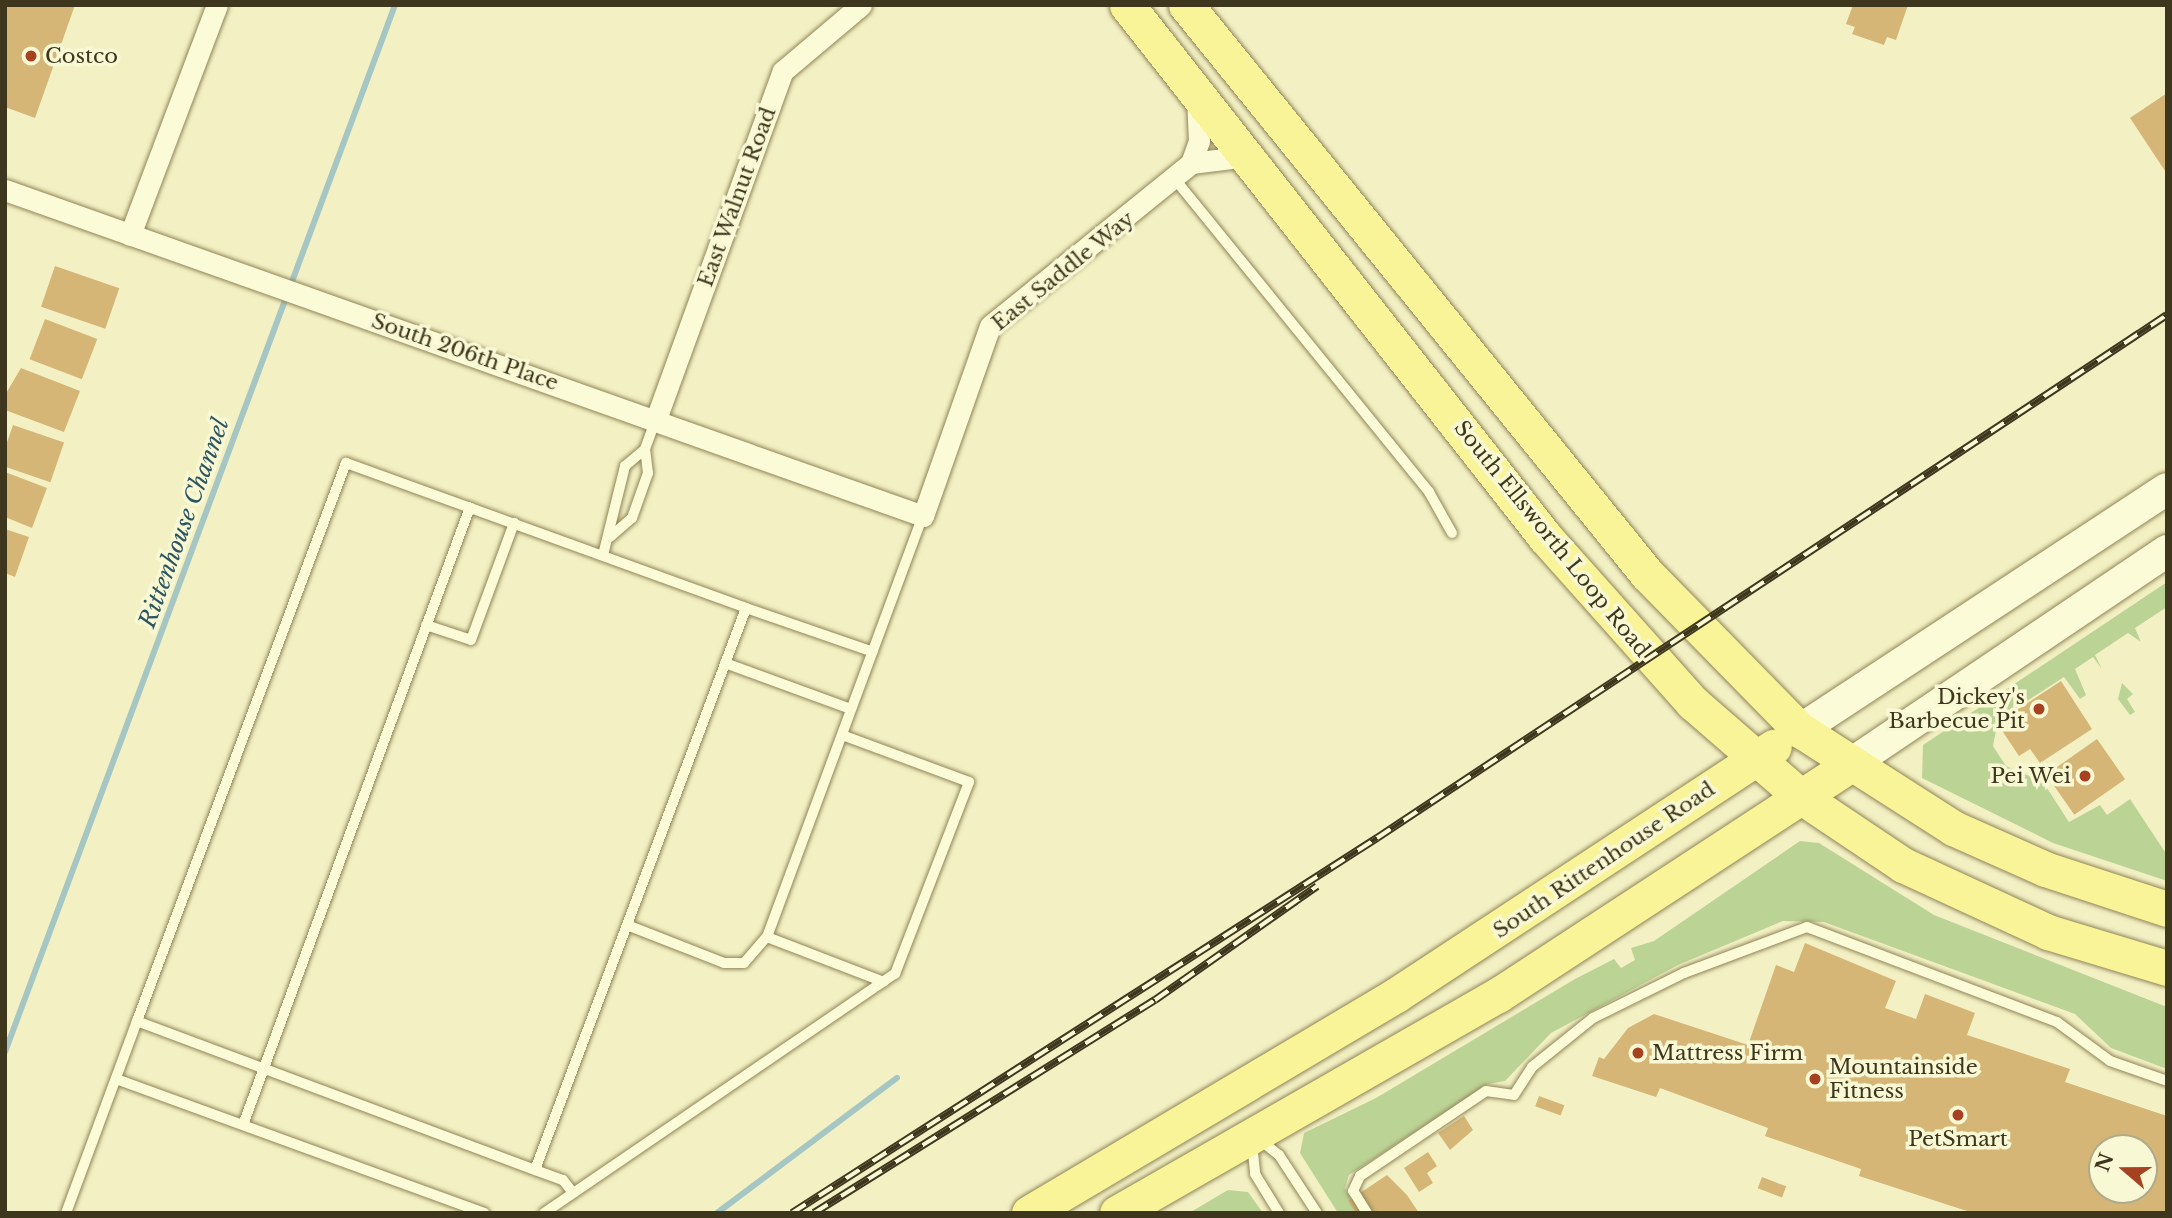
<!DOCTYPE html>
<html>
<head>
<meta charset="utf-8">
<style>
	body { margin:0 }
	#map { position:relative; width:2172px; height:1218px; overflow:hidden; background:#f3f1c4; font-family:"Libre Baskerville",serif }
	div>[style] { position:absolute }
	.green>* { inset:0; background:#bcd396 }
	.stream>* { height:6px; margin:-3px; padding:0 3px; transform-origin:3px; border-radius:3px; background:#a6c6c4 }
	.building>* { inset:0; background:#d5b676; transform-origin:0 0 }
	.roads { filter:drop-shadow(0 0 2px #908458) drop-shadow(0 0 2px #908458) }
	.service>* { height:10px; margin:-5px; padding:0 5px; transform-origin:5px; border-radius:5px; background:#fcfbd8 }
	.minor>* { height:21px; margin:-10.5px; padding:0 10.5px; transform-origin:10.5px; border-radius:10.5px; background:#fcfbd8 }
	.secondary>* { height:32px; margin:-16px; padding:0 16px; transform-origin:16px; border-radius:16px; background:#fcfbd8 }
	.primary>* { height:35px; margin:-17.5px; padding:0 17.5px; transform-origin:17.5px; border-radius:17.5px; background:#f9f498 }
	.rail>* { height:8px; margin-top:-4px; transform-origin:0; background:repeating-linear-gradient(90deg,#f9f8d4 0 16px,#3e361d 0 32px); box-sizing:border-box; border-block:2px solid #3e361d }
	.dots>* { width:19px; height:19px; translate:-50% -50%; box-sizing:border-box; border:4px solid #f9f8d4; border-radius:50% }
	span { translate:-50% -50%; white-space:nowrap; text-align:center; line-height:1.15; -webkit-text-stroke:7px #f9f8d4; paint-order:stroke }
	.poi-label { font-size:21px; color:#3e361d }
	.left { translate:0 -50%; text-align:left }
	.right { translate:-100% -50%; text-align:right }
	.street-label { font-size:21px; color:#3e361d }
	.water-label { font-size:23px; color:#2b5560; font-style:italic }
	.frame { position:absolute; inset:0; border:7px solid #3e361d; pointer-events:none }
	.north { position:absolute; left:2088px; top:1134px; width:70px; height:70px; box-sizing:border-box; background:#f9f8d4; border:2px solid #aeaa8b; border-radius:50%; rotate:290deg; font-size:19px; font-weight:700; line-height:28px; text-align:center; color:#3e361d }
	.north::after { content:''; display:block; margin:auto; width:24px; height:32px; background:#a64221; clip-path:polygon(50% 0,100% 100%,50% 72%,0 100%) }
</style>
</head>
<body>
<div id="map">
	<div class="green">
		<i style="clip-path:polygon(2167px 582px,2167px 607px,2135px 628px,2141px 642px,2128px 633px,2095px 655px,2102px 669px,2093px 657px,2075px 669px,2086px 695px,2080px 699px,2064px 677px,1998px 720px,1993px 746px,2006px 766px,2043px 782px,2069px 822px,2100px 805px,2107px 815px,2130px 799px,2167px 855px,2167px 881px,2053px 843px,1922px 778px,1923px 745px)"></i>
		<i style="clip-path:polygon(2122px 683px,2133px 694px,2127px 699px,2135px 712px,2130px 715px,2118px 699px)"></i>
		<i style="clip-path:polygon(1800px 841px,1819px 843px,1934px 915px,2167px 1007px,2167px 1069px,2111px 1048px,2075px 1014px,1824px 922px,1783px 921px,1678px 965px,1551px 1033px,1505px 1081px,1488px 1084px,1349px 1175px,1345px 1188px,1360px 1213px,1338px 1213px,1300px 1153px,1304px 1133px,1376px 1098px,1575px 979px,1614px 959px,1621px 968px,1635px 960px,1631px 948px,1654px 941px)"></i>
		<i style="clip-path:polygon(1228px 1190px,1248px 1192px,1263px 1213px,1189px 1213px)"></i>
	</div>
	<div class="stream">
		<i style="left:5px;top:1052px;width:1117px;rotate:-69.57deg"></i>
		<i style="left:717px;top:1213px;width:225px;rotate:-36.9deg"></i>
	</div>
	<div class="building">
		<i style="clip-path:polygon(5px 5px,75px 5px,35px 118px,5px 107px)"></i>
		<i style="clip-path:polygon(1853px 5px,1908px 5px,1896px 40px,1887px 37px,1884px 45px,1852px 34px,1855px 27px,1846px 24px)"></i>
		<i style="clip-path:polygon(2167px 93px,2167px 174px,2130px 118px)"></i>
		<i style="left:55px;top:266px;width:68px;height:43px;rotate:19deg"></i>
		<i style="left:45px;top:319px;width:56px;height:43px;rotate:21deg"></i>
		<i style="clip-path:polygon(21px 368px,80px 391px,64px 432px,5px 410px,5px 395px)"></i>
		<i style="left:13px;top:425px;width:54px;height:42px;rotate:19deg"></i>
		<i style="clip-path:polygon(5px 472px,47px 488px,32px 528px,5px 517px)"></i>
		<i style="clip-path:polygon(5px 529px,29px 537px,15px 577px,5px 573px)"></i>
		<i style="clip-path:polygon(2061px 681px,2092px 729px,2040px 763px,2030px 749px,2019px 756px,1997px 723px)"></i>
		<i style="left:2097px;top:739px;width:49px;height:62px;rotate:55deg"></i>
		<i style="clip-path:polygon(evenodd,1805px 943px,1896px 981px,1885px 1008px,1916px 1019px,1925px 994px,1975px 1013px,1967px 1035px,2070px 1069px,2065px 1082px,2167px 1116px,2167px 1213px,1973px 1213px,1859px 1176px,1861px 1169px,1765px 1136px,1768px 1128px,1660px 1088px,1656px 1097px,1592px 1076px,1599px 1057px,1604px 1059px,1628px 1028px,1654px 1014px,1748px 1045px,1776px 965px,1794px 972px,1805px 943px,2102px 1148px,2144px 1148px,2144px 1190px,2102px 1190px,2102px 1148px)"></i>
		<i style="left:1539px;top:1096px;width:27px;height:11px;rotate:20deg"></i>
		<i style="clip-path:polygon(1464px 1116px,1473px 1130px,1450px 1150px,1438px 1133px)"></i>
		<i style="clip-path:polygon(1428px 1152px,1437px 1166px,1427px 1173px,1433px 1183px,1419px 1192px,1404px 1168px)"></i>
		<i style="clip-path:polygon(1387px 1175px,1407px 1195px,1419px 1213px,1356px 1213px,1348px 1201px)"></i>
		<i style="left:1762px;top:1177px;width:26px;height:12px;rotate:21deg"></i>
	</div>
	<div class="roads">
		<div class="service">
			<i style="left:1174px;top:178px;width:405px;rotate:50.9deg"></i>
			<i style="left:1429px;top:492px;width:47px;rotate:60.7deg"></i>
			<i style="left:610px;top:537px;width:29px;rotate:-41deg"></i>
			<i style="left:632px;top:518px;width:48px;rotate:-70.4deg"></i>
			<i style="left:648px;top:473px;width:24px;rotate:-97deg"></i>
			<i style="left:645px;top:449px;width:32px;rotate:-70deg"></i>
			<i style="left:603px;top:555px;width:92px;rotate:-76.1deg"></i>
			<i style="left:625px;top:466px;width:26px;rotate:-40deg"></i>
			<i style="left:746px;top:608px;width:134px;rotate:19.1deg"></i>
			<i style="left:426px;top:625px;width:47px;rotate:18.4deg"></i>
			<i style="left:471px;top:640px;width:125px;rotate:-69.8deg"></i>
			<i style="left:725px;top:663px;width:134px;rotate:20.1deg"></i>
			<i style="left:627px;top:925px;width:104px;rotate:21.4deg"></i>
			<i style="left:724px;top:963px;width:20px"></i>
			<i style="left:744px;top:963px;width:35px;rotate:-49deg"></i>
			<i style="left:767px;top:937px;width:449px;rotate:-69.7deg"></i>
			<i style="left:767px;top:937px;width:125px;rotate:21deg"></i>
			<i style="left:116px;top:1079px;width:392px;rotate:20deg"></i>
			<i style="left:243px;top:1125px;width:658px;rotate:-69.83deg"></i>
			<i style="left:1259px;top:1139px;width:26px;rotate:39deg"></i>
			<i style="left:1279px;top:1155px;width:69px;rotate:56.8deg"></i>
			<i style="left:1252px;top:1143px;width:31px;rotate:84deg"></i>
			<i style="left:1255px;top:1174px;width:46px;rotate:58.4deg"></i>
			<i style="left:535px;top:1170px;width:30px;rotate:20deg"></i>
			<i style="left:563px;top:1180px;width:16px;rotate:52deg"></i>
			<i style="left:66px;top:1213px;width:205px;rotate:-69.7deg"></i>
			<i style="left:137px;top:1021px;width:596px;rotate:-69.47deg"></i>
			<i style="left:346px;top:463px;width:425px;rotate:19.9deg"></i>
			<i style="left:746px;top:608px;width:600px;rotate:110.58deg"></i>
			<i style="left:535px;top:1170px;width:425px;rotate:-159.5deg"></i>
			<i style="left:544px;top:1213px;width:425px;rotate:-34.3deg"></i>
			<i style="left:895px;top:974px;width:206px;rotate:-68.9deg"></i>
			<i style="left:969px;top:782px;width:135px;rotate:-159.7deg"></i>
			<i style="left:1367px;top:1213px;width:26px;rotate:-122deg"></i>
			<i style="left:1353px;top:1191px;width:17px;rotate:-65deg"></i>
			<i style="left:1360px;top:1176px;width:152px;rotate:-34deg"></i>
			<i style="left:1486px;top:1091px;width:28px;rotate:8deg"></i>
			<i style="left:1514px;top:1095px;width:33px;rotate:-57deg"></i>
			<i style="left:1532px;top:1067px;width:78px;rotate:-38.8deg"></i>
			<i style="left:1593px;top:1018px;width:102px;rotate:-26.3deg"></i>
			<i style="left:1684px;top:973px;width:131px;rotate:-20.5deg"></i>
			<i style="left:1807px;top:927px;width:267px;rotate:20.8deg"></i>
			<i style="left:2057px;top:1022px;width:66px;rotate:36.3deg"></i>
			<i style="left:2110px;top:1061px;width:60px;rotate:19.3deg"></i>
		</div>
		<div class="minor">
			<i style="left:1191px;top:163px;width:57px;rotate:-7deg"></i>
			<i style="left:5px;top:190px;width:974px;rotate:19.55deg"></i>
			<i style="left:923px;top:516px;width:201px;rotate:-70.6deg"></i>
			<i style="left:990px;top:326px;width:259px;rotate:-39deg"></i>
			<i style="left:1191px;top:163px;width:23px;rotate:-70deg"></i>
			<i style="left:1199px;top:141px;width:44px;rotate:-92.6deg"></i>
			<i style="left:130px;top:235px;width:246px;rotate:-69.3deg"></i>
			<i style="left:656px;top:419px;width:370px;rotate:-70deg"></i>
			<i style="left:783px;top:71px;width:102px;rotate:-40.2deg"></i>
		</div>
		<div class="secondary">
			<i style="left:1800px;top:730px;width:439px;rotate:-33.3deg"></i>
			<i style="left:1848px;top:766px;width:385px;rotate:-34deg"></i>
		</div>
		<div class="primary">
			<i style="left:1127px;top:5px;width:677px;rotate:51.84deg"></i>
			<i style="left:1545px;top:537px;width:222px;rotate:48.3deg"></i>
			<i style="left:1693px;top:703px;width:142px;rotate:41deg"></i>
			<i style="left:1800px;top:796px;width:124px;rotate:33.8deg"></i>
			<i style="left:1903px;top:865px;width:160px;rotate:24.8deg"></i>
			<i style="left:2048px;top:932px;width:124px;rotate:16.8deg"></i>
			<i style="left:1186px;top:5px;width:732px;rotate:50.99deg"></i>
			<i style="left:1647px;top:574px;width:219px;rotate:45.6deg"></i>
			<i style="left:1800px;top:730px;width:182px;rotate:32.6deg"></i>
			<i style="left:1953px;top:828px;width:101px;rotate:24deg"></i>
			<i style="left:2045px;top:869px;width:128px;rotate:18.2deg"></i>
			<i style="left:1029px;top:1213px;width:427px;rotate:-30.7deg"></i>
			<i style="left:1396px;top:995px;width:452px;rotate:-33.3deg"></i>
			<i style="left:1117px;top:1213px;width:439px;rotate:-29.8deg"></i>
			<i style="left:1498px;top:995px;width:418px;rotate:-33.2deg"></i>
		</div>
	</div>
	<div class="rail">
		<i style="left:792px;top:1213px;width:695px;rotate:-32.66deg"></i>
		<i style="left:1377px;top:838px;width:947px;rotate:-33.51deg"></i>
		<i style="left:814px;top:1213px;width:402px;rotate:-32deg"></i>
		<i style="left:1155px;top:1000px;width:198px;rotate:-35.1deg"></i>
	</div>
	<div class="dots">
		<i style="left:31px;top:56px;background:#a64221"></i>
		<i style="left:2039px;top:709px;background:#a64221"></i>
		<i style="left:2085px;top:776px;background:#a64221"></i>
		<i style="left:1638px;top:1053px;background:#a64221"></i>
		<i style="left:1815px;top:1079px;background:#a64221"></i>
		<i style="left:1958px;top:1115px;background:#a64221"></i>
	</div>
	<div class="poi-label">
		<span class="left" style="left:45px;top:56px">Costco</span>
		<span class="right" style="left:2025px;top:709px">Dickey's<br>Barbecue Pit</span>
		<span class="right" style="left:2071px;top:776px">Pei Wei</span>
		<span class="left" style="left:1652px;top:1053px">Mattress Firm</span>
		<span class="left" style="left:1829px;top:1079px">Mountainside<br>Fitness</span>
		<span style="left:1958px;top:1139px">PetSmart</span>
	</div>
	<div class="street-label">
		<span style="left:737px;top:197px;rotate:-70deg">East Walnut Road</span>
		<span style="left:1063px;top:271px;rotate:-39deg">East Saddle Way</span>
		<span style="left:465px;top:352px;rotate:19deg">South 206th Place</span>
		<span style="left:1552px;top:539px;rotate:51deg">South Ellsworth Loop Road</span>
		<span style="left:1604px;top:860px;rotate:-34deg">South Rittenhouse Road</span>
	</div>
	<div class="water-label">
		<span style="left:184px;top:523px;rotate:-70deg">Rittenhouse Channel</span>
	</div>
	<div class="frame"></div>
	<div class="north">N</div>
</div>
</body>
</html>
